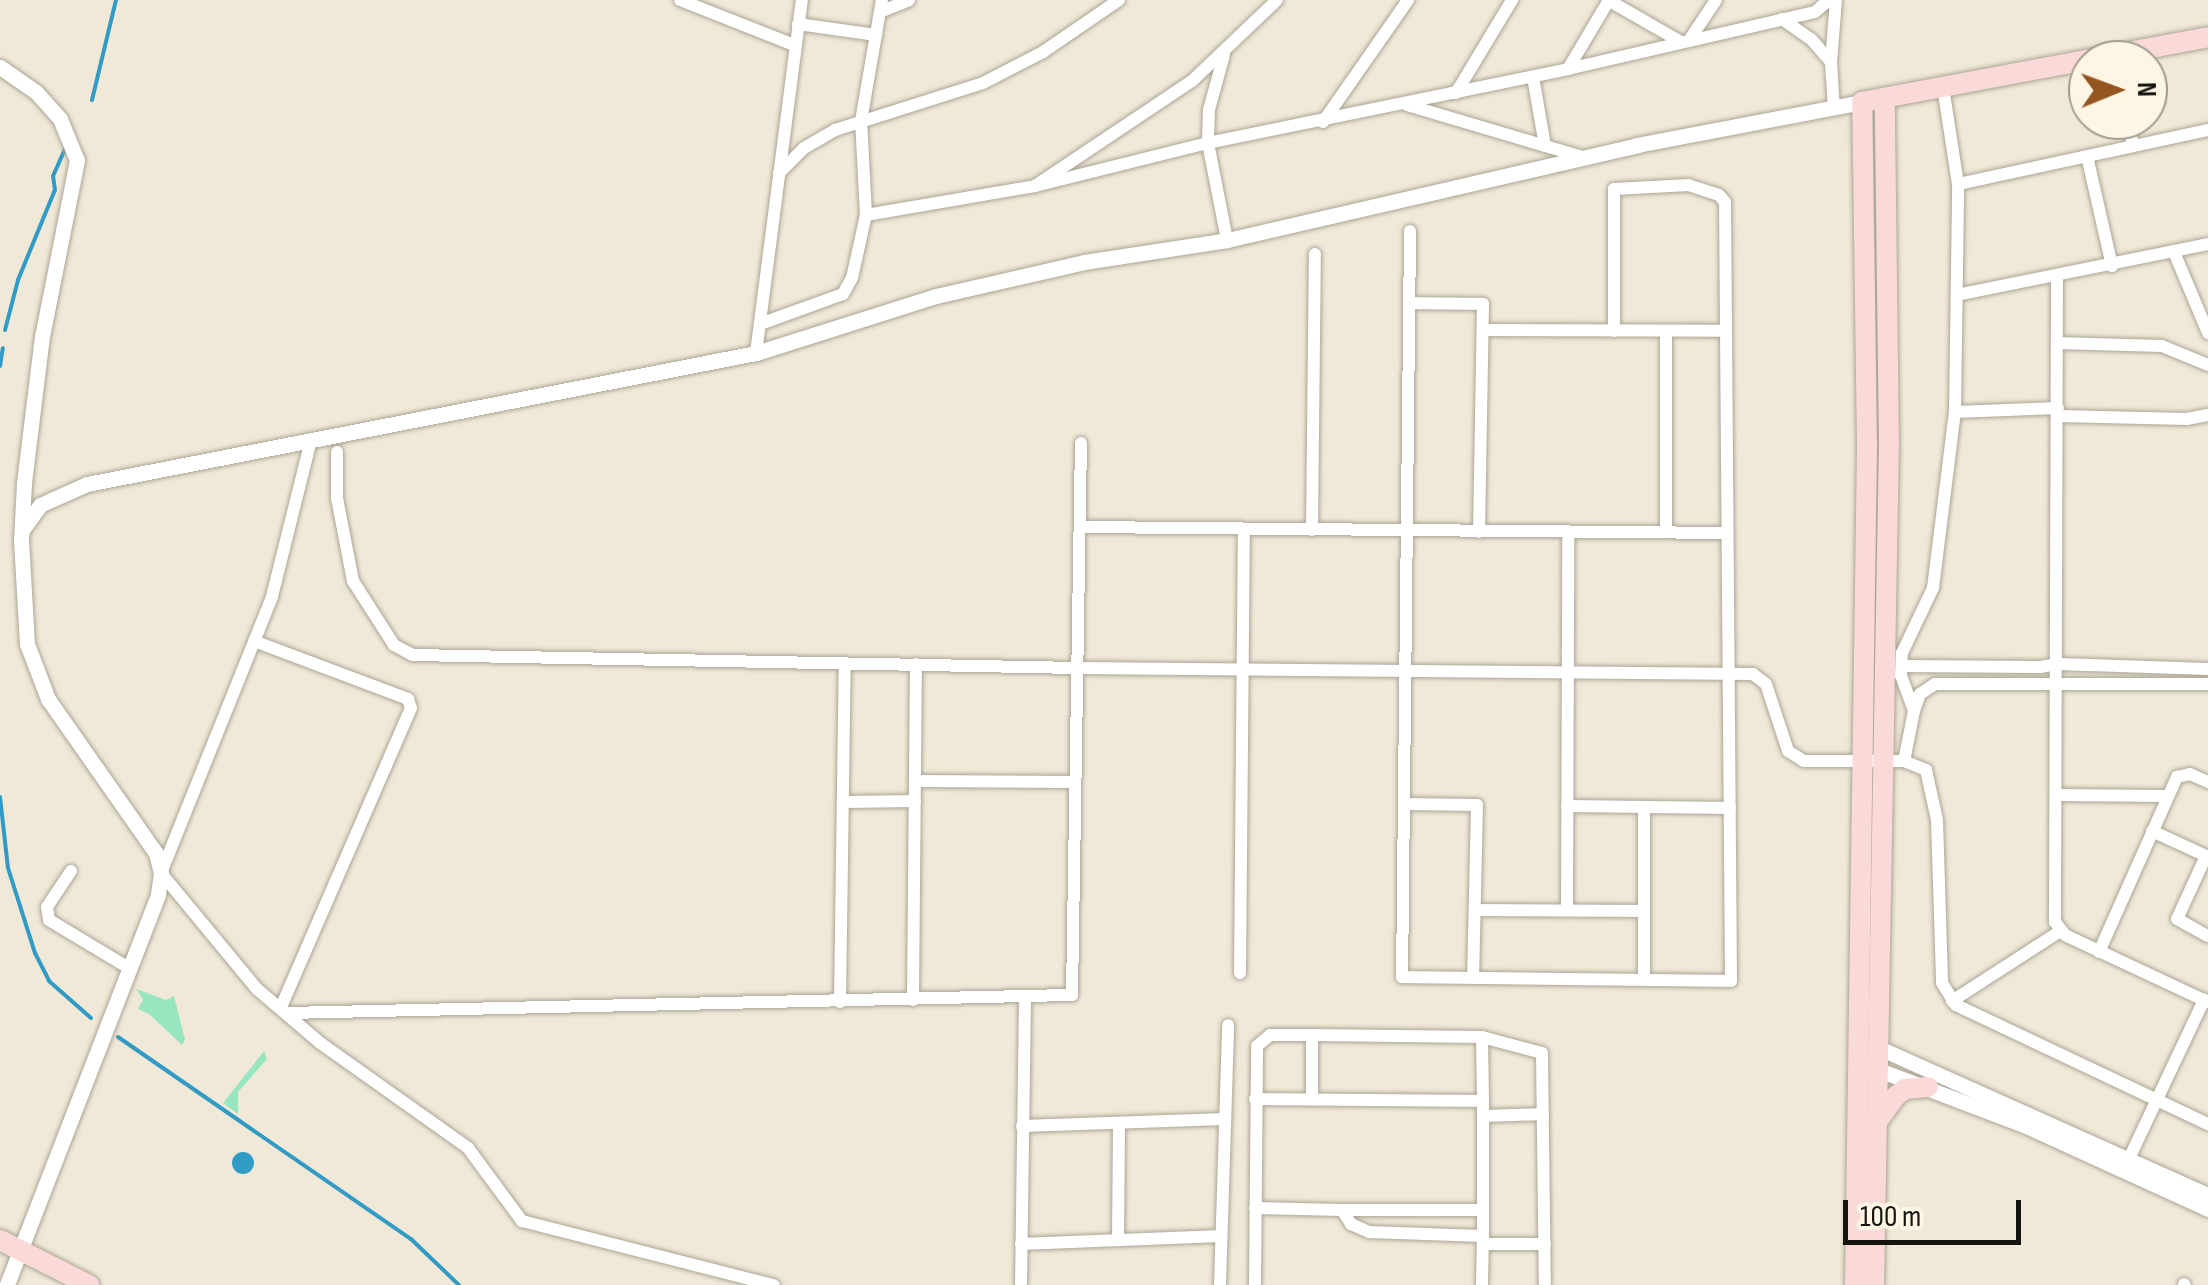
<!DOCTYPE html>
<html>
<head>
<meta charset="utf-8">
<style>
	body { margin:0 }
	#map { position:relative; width:2208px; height:1285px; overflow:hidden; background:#f0e9d8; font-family:"Sofia Sans Condensed",sans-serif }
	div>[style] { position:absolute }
	.green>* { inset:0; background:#97e6bf }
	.water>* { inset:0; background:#329bc5 }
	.round { border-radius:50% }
	.stream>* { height:4px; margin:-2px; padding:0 2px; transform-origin:2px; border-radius:2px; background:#329bc5 }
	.roads { filter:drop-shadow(0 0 2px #aba595) drop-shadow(0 0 2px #aba595) }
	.minor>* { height:12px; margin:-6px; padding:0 6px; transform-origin:6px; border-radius:6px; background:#fff }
	.tertiary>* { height:15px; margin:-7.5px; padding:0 7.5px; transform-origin:7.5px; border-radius:7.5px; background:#fff }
	.primary>* { height:20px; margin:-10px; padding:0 10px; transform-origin:10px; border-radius:10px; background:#fad9d9 }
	span { translate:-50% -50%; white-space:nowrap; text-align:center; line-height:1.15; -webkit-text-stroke:8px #fdf6e5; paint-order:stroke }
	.north { position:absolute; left:2068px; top:40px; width:100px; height:100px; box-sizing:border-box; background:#fdf6e5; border:2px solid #a09b8f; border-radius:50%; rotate:89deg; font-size:28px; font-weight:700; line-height:40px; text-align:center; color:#15130d }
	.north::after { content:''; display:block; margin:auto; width:35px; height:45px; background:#955520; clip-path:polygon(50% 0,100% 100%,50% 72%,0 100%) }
	.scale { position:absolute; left:1843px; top:1200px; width:178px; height:45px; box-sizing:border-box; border:5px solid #15130d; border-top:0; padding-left:12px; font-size:30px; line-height:35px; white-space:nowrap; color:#15130d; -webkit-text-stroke:8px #fdf6e5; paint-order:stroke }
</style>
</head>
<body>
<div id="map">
	<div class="green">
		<i style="clip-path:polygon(136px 989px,166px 1000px,174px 996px,185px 1040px,182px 1045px,149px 1014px,138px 1009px,143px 999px)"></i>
		<i style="clip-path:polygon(264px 1051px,267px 1059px,238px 1092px,238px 1114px,223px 1103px)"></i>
	</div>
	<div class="water">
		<i class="round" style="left:232px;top:1152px;width:22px;height:22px"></i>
	</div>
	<div class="stream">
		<i style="left:92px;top:100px;width:103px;rotate:-76.5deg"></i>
		<i style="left:5px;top:330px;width:52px;rotate:-75.4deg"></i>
		<i style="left:18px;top:280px;width:97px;rotate:-67.7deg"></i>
		<i style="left:55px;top:190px;width:14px;rotate:-98deg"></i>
		<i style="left:53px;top:176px;width:30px;rotate:-66deg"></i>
		<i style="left:0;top:366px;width:18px;rotate:-81deg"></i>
		<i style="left:0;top:797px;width:71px;rotate:83.6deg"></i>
		<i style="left:8px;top:868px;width:89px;rotate:72.4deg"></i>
		<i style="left:35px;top:953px;width:31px;rotate:63deg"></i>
		<i style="left:49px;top:981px;width:56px;rotate:41.4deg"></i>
		<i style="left:118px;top:1037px;width:356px;rotate:34.6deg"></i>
		<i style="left:411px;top:1239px;width:66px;rotate:43.8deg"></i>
	</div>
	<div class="roads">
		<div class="minor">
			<i style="left:680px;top:0;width:123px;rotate:21.5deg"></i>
			<i style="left:1608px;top:0;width:84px;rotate:29.9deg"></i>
			<i style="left:880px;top:12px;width:31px;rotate:-22deg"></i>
			<i style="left:1782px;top:19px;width:35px;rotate:35deg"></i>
			<i style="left:1811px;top:39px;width:30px;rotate:49deg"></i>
			<i style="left:798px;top:24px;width:79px;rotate:8deg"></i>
			<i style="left:1690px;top:39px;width:47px;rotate:-56.3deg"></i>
			<i style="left:1224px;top:55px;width:57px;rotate:105.3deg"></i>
			<i style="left:1209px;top:110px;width:33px;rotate:92deg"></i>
			<i style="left:1208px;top:143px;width:99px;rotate:78.9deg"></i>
			<i style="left:1568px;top:69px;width:80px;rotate:-59.3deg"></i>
			<i style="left:1533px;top:77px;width:70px;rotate:80.1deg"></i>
			<i style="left:1456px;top:93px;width:109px;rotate:-58.9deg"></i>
			<i style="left:1407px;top:105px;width:183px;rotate:16.5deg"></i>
			<i style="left:1834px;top:109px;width:47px;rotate:-93.7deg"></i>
			<i style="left:1831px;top:62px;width:62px;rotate:-85.4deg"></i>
			<i style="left:2128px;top:120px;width:25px;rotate:79deg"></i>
			<i style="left:1323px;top:122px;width:149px;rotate:-55.1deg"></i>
			<i style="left:2087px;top:156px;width:113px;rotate:77.2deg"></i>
			<i style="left:779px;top:173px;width:35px;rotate:-45deg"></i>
			<i style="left:804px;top:148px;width:36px;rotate:-30deg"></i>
			<i style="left:835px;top:130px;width:155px;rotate:-17.6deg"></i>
			<i style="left:983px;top:83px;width:68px;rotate:-27.3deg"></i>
			<i style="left:1043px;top:52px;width:92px;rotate:-34.4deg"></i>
			<i style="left:1958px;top:184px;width:256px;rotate:-12.2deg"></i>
			<i style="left:1035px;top:186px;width:178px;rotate:-14deg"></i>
			<i style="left:1208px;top:143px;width:368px;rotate:-11.6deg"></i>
			<i style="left:1568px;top:69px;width:253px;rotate:-13deg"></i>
			<i style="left:1815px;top:12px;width:18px;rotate:-41deg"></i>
			<i style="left:866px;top:215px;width:171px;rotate:-9.7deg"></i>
			<i style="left:1035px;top:186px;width:189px;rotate:-33.8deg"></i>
			<i style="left:1192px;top:81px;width:117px;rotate:-43.6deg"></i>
			<i style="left:1410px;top:231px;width:746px;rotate:90.61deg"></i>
			<i style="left:1402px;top:977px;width:329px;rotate:0.7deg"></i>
			<i style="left:1731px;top:981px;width:779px;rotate:-90.44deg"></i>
			<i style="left:1725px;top:202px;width:9px;rotate:-131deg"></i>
			<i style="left:1719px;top:195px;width:32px;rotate:-162deg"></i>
			<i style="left:1689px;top:185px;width:75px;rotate:176.9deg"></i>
			<i style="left:1614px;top:189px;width:142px;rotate:90deg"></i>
			<i style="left:2174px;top:252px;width:88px;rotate:67.2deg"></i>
			<i style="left:2057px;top:277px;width:645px;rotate:90.18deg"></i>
			<i style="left:2055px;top:922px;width:16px;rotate:52deg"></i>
			<i style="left:2065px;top:935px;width:158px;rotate:25.1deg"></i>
			<i style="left:1957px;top:295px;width:256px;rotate:-11.5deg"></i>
			<i style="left:1409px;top:303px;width:74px;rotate:0.8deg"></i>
			<i style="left:1483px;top:304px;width:228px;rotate:91deg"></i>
			<i style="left:760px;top:324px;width:88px;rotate:-19.9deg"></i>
			<i style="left:843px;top:294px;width:18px;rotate:-61deg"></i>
			<i style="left:852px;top:278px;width:65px;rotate:-77.5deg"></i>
			<i style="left:866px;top:215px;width:94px;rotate:-93deg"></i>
			<i style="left:861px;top:121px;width:123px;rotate:-80.2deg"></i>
			<i style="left:1483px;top:330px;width:242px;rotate:0.2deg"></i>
			<i style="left:2057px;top:343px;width:105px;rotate:1.6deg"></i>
			<i style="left:2162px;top:346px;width:50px;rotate:22.4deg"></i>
			<i style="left:756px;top:353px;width:356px;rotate:-82.6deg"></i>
			<i style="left:1955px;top:412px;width:103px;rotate:-2.2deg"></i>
			<i style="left:2058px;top:416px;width:129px;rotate:1.3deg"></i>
			<i style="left:2187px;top:419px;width:21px;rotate:-11deg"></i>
			<i style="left:311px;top:440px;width:162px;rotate:104deg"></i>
			<i style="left:272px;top:597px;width:297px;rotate:111.9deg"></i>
			<i style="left:161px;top:873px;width:151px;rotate:50.4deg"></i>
			<i style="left:257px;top:989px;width:82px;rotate:40.5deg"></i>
			<i style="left:319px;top:1042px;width:183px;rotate:35.4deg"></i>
			<i style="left:468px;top:1148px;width:91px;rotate:53.5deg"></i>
			<i style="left:522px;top:1221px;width:260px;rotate:14.3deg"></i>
			<i style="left:337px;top:452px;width:46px;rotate:90deg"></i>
			<i style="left:337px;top:498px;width:85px;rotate:79.1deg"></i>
			<i style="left:353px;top:581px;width:76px;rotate:57.4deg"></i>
			<i style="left:394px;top:645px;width:21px;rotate:28deg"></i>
			<i style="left:413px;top:655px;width:664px;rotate:1.12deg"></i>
			<i style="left:1077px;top:668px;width:676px;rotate:0.51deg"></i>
			<i style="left:1753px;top:674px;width:16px;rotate:38deg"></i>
			<i style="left:1766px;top:684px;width:71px;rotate:71.8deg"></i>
			<i style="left:1788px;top:751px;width:19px;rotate:32deg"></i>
			<i style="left:1804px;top:761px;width:100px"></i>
			<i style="left:1904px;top:761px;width:24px;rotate:22deg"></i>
			<i style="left:1926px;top:770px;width:51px;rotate:77.6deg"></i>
			<i style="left:1937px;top:820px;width:163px;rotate:88.2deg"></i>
			<i style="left:1942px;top:983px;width:26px;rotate:58deg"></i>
			<i style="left:1956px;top:1005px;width:279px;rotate:25.3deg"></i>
			<i style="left:1080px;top:527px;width:647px;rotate:0.53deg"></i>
			<i style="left:1312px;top:530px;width:276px;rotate:-89.4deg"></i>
			<i style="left:1666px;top:532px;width:201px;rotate:-90deg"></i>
			<i style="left:254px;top:641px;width:165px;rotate:20.6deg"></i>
			<i style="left:408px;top:699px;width:9px;rotate:72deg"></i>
			<i style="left:411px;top:708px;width:328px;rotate:113.5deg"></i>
			<i style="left:1902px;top:666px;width:138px;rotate:0.4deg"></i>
			<i style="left:2040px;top:667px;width:18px;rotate:-9deg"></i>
			<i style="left:2058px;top:664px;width:150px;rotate:1.9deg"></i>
			<i style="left:1914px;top:711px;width:18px;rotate:-71deg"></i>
			<i style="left:1920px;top:694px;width:18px;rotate:-34deg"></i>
			<i style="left:1935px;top:684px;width:273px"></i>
			<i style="left:1904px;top:761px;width:51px;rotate:-78.7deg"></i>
			<i style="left:1914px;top:711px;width:37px;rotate:-110deg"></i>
			<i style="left:1901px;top:676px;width:23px;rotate:-88deg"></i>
			<i style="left:1902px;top:653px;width:72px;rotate:-64.5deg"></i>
			<i style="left:1933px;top:588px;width:177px;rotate:-82.9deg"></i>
			<i style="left:1955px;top:412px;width:228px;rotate:-89.2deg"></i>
			<i style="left:1958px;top:184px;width:98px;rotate:-98.8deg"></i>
			<i style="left:915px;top:781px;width:160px;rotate:0.4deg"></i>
			<i style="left:2056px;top:795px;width:112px;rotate:0.5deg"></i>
			<i style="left:844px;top:802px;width:71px;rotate:-0.8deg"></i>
			<i style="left:1404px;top:804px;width:73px;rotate:0.8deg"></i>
			<i style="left:1477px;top:805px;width:173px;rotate:91.3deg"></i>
			<i style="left:1567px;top:806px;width:163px;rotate:0.7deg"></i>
			<i style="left:2152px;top:831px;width:60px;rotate:24.8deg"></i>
			<i style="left:2206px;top:856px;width:69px;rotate:114.7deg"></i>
			<i style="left:2177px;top:919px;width:35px;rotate:29deg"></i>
			<i style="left:71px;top:871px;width:43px;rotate:123.7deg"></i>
			<i style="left:47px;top:907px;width:13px;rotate:81deg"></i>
			<i style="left:49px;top:920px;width:93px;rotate:31deg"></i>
			<i style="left:1475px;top:910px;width:169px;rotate:0.3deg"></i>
			<i style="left:1567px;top:910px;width:379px;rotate:-89.8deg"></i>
			<i style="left:2099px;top:952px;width:192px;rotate:-66deg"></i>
			<i style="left:2177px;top:777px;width:13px;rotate:-13deg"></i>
			<i style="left:2190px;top:774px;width:20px;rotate:24deg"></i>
			<i style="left:1240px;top:973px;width:444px;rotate:-89.5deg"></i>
			<i style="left:1644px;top:980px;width:173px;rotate:-90deg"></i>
			<i style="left:913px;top:1000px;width:336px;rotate:-89.5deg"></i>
			<i style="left:1952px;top:1001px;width:129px;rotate:-32.9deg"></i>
			<i style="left:840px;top:1002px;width:339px;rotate:-89.2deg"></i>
			<i style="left:288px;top:1013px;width:784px;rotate:-1.32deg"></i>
			<i style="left:1072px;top:995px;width:552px;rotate:-89.07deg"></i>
			<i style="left:1312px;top:1035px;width:63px;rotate:90deg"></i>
			<i style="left:1255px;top:1099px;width:228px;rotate:0.5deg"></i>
			<i style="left:1483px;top:1101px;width:64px;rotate:-90.9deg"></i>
			<i style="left:1483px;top:1101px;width:109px;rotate:90deg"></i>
			<i style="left:1484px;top:1116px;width:59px;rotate:-1.9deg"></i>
			<i style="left:1022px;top:1126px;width:203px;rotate:-2deg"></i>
			<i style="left:2126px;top:1165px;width:183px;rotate:-64.7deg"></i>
			<i style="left:1255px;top:1208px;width:87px;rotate:1.3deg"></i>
			<i style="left:1342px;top:1210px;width:17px;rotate:57deg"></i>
			<i style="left:1351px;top:1224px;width:20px;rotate:24deg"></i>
			<i style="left:1369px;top:1232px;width:114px;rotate:2deg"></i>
			<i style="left:1483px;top:1236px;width:49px;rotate:91.2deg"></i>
			<i style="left:1342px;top:1210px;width:141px"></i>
			<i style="left:1483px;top:1210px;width:26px;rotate:90deg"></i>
			<i style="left:1118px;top:1240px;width:117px;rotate:-89.5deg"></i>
			<i style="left:1021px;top:1244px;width:200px;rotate:-2.3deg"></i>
			<i style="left:1483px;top:1244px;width:62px"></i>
			<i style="left:2184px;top:1284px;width:1px;rotate:45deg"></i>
			<i style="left:1021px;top:1285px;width:287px;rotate:-89.2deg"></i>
			<i style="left:1220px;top:1285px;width:260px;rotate:-88.2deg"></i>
			<i style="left:1255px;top:1285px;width:239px;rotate:-89.5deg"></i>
			<i style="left:1257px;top:1046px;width:17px;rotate:-40deg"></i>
			<i style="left:1270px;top:1035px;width:42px"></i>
			<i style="left:1312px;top:1035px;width:170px;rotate:0.7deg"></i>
			<i style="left:1482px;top:1037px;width:62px;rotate:14.9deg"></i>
			<i style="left:1542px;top:1053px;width:232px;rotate:89.3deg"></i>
		</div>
		<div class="tertiary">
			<i style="left:0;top:67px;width:44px;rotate:34.8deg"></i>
			<i style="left:36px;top:92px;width:36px;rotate:48deg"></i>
			<i style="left:60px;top:119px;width:44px;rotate:67.5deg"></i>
			<i style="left:77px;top:160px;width:179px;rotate:101.2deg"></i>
			<i style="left:42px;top:336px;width:148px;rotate:97deg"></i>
			<i style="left:24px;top:483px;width:57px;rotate:93deg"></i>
			<i style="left:21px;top:540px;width:104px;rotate:86.7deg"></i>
			<i style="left:27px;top:644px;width:59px;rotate:69.1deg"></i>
			<i style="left:48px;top:699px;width:188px;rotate:55deg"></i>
			<i style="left:156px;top:853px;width:21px;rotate:76deg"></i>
			<i style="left:161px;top:873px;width:22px;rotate:98deg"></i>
			<i style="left:158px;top:895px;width:418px;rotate:111.2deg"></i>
			<i style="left:22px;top:530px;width:31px;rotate:-54deg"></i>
			<i style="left:40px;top:505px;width:51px;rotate:-24.1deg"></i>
			<i style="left:87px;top:484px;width:682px;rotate:-11.08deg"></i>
			<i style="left:756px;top:353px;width:189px;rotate:-17.6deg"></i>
			<i style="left:936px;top:296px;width:152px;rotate:-12.9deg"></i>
			<i style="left:1084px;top:262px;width:145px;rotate:-8.7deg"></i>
			<i style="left:1227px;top:240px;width:421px;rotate:-13deg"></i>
			<i style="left:1637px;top:145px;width:229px;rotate:-10.8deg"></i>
			<i style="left:1877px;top:1047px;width:363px;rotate:24.1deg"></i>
			<i style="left:1871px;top:1067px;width:166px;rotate:20.8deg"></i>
			<i style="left:2026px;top:1126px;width:200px;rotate:24.5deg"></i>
		</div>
		<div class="primary">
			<i style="left:1877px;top:1122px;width:32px;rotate:-54deg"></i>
			<i style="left:1896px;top:1096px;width:11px;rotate:-38deg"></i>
			<i style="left:1905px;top:1089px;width:23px;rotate:-5deg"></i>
			<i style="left:0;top:1240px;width:100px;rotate:26.8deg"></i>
			<i style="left:1855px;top:1285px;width:839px;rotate:-89.18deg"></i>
			<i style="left:1867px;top:446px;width:344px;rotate:-90.8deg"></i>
			<i style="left:1862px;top:102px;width:352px;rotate:-10.6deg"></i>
			<i style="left:1874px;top:1285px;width:839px;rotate:-88.98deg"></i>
			<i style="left:1889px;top:446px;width:348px;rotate:-90.7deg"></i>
		</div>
	</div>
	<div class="north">N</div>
	<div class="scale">100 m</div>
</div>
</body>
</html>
